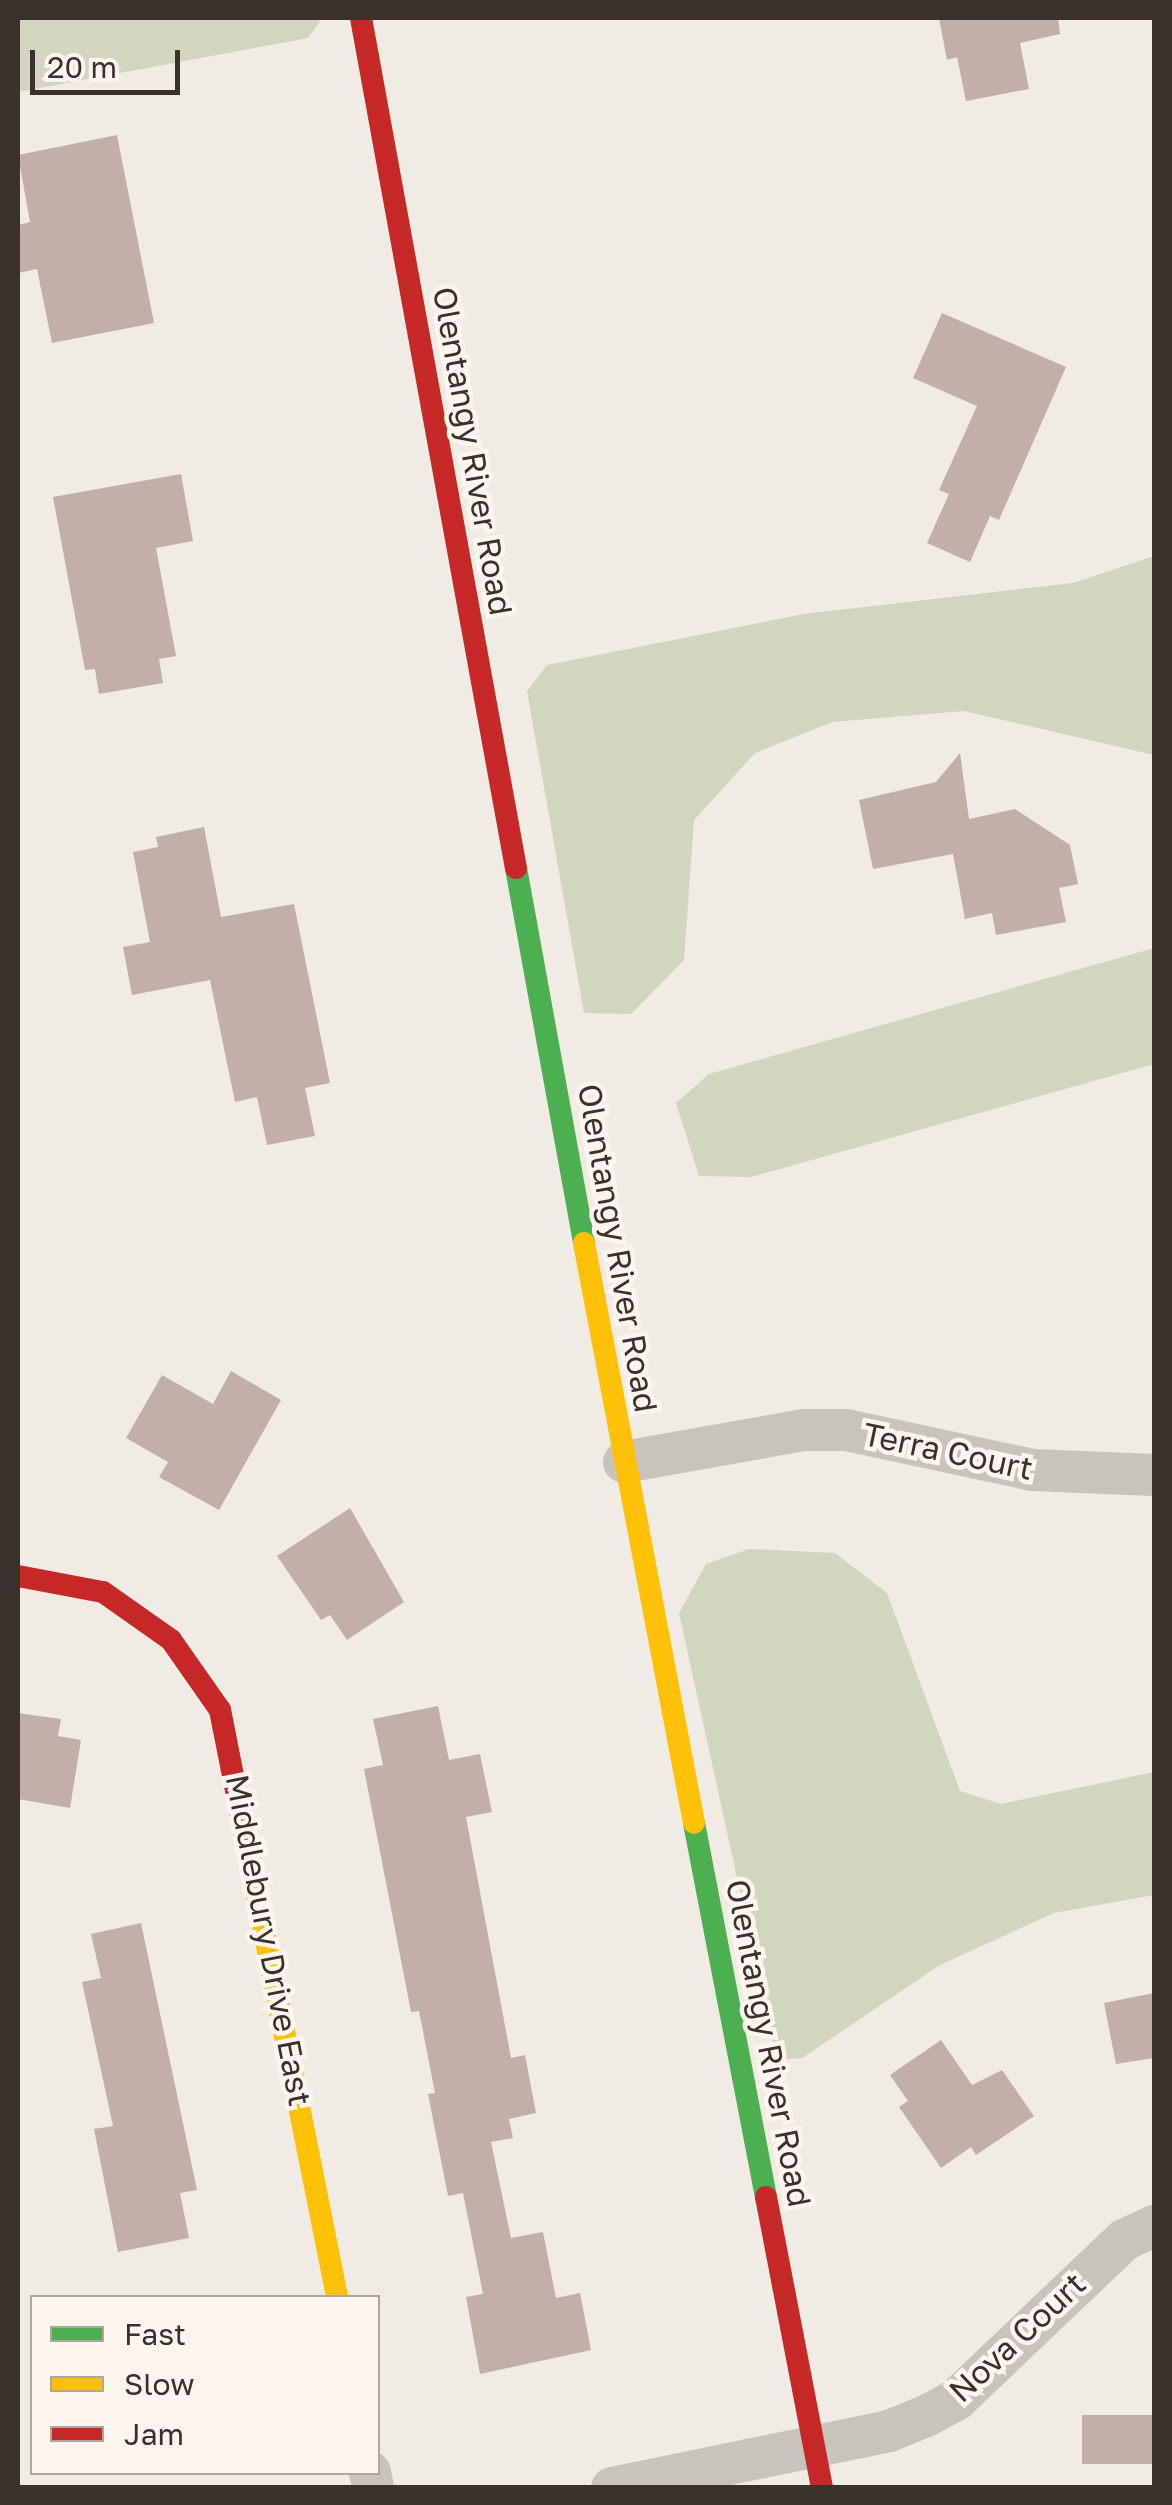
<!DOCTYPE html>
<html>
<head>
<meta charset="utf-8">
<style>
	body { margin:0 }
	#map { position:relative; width:1172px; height:2505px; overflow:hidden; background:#f0ebe5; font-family:"Golos Text",sans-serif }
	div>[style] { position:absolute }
	.green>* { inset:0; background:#d1d6bf }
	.building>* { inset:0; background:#c3afa7; transform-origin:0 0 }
	.street>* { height:42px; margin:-21px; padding:0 21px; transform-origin:21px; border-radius:21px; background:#c9c3be }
	.fast>* { height:22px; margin:-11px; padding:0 11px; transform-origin:11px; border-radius:11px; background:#4caf50 }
	.slow>* { height:22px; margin:-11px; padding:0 11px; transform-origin:11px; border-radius:11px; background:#ffc107 }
	.jam>* { height:22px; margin:-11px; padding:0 11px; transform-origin:11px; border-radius:11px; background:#c62828 }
	span { translate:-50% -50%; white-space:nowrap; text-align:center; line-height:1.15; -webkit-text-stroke:9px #fbf5ee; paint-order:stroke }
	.street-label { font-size:32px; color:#3b302b }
	.frame { position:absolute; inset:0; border:20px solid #3b302b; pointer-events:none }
	.legend { position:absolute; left:30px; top:2295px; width:350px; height:180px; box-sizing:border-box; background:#fbf5ee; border:2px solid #aea6a0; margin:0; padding:12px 18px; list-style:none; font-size:30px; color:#3b302b }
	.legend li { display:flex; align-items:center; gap:20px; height:50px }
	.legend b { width:50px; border:2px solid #aea6a0 }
	.scale { position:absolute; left:30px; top:50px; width:150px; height:45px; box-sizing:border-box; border:5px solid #3b302b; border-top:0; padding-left:12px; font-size:30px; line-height:35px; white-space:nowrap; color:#3b302b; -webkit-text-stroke:8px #fbf5ee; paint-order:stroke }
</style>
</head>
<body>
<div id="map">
	<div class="green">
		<i style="clip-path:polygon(18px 18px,322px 18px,308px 38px,18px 92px)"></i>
		<i style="clip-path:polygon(1154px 556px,1154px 755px,964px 711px,832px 722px,755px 753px,694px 820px,684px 960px,631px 1014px,584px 1013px,527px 691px,547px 665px,804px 614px,1073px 583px)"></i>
		<i style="clip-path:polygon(1154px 948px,1154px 1064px,751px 1177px,699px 1176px,676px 1103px,709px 1074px)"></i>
		<i style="clip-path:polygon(749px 1549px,835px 1553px,887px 1593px,960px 1791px,1001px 1804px,1154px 1772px,1154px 1895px,1054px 1913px,940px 1965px,802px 2058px,777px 2060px,679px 1613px,706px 1564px)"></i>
	</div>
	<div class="building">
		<i style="clip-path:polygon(939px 18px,1058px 18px,1060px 34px,1020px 43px,1029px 89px,966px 101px,957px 57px,947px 60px)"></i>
		<i style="clip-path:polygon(117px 135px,154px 323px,52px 343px,37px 269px,18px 273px,18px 225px,30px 222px,18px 155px)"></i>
		<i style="clip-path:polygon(942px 313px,1066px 367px,999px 520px,990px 516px,970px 562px,927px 543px,949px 494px,939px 490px,977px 406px,913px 378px)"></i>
		<i style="clip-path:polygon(181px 474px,193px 541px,156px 548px,176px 656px,159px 659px,163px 683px,99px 694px,95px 669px,85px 670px,53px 497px)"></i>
		<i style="clip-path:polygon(960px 753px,969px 819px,1015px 809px,1070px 845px,1078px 884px,1059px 888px,1066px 922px,996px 935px,992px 913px,965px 919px,953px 854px,873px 869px,859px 800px,936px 782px)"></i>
		<i style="clip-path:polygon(204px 827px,221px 917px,294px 904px,330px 1083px,305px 1088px,315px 1136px,267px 1145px,257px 1097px,235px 1102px,210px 980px,132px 995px,123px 947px,150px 942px,133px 852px,158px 847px,156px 837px)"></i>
		<i style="clip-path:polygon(231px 1371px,281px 1400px,219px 1510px,159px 1477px,168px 1462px,126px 1438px,162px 1375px,213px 1404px)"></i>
		<i style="clip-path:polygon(350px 1508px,404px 1602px,347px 1640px,330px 1615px,321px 1620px,277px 1556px)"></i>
		<i style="clip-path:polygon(438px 1706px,449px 1760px,480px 1754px,492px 1812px,466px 1817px,511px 2058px,525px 2055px,536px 2113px,509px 2119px,513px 2138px,491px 2142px,511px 2238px,543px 2232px,556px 2298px,580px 2293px,591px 2350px,480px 2374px,466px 2297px,483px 2294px,463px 2193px,448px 2196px,428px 2094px,435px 2093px,419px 2011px,411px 2012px,364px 1769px,383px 1765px,373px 1719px)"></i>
		<i style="clip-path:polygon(18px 1713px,61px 1719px,58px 1736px,81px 1740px,70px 1808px,18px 1799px)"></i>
		<i style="clip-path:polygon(141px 1923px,197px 2190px,180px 2193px,189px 2238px,118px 2252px,94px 2129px,113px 2126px,82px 1982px,101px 1978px,91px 1934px)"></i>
		<i style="clip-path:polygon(1154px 1993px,1154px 2058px,1116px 2064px,1104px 2003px)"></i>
		<i style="clip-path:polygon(941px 2040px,972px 2085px,1002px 2070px,1034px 2116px,976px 2155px,971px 2147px,941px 2168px,899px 2107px,908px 2101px,890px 2075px)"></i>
		<i style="left:1154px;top:2415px;width:49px;height:72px;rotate:90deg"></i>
	</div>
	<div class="street">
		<i style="left:624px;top:1462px;width:182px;rotate:-10.1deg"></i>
		<i style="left:803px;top:1430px;width:43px"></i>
		<i style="left:846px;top:1430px;width:190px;rotate:12.1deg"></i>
		<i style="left:1032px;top:1470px;width:122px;rotate:2.3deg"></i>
		<i style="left:370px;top:2472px;width:16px;rotate:79deg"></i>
		<i style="left:612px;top:2488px;width:283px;rotate:-11.6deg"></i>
		<i style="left:889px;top:2431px;width:40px;rotate:-22deg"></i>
		<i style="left:926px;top:2416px;width:34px;rotate:-28deg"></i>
		<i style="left:956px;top:2400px;width:232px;rotate:-43.6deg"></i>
		<i style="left:1124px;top:2240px;width:33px;rotate:-25deg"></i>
	</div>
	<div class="fast">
		<i style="left:516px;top:868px;width:381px;rotate:79.7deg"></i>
		<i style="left:694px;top:1823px;width:381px;rotate:79.1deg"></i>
	</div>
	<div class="slow">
		<i style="left:584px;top:1243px;width:590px;rotate:79.26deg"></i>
		<i style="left:247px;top:1846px;width:461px;rotate:78.7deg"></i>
	</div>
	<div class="jam">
		<i style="left:361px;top:18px;width:864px;rotate:79.67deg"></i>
		<i style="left:18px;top:1576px;width:86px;rotate:10.7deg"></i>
		<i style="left:103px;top:1592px;width:83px;rotate:35.2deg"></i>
		<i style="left:171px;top:1640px;width:85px;rotate:55deg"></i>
		<i style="left:220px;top:1710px;width:139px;rotate:78.8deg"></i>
		<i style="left:766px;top:2197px;width:296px;rotate:79.1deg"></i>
	</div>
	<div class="street-label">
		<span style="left:473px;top:451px;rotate:80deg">Olentangy River Road</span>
		<span style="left:618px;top:1248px;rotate:80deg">Olentangy River Road</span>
		<span style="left:948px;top:1451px;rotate:12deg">Terra Court</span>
		<span style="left:269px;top:1940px;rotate:79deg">Middlebury Drive East</span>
		<span style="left:769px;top:2043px;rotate:79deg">Olentangy River Road</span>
		<span style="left:1017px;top:2337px;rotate:-43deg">Nova Court</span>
	</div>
	<div class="frame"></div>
	<ul class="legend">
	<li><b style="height:12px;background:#4caf50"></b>Fast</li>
	<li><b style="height:12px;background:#ffc107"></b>Slow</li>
	<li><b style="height:12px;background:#c62828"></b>Jam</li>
	</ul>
	<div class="scale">20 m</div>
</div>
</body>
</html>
